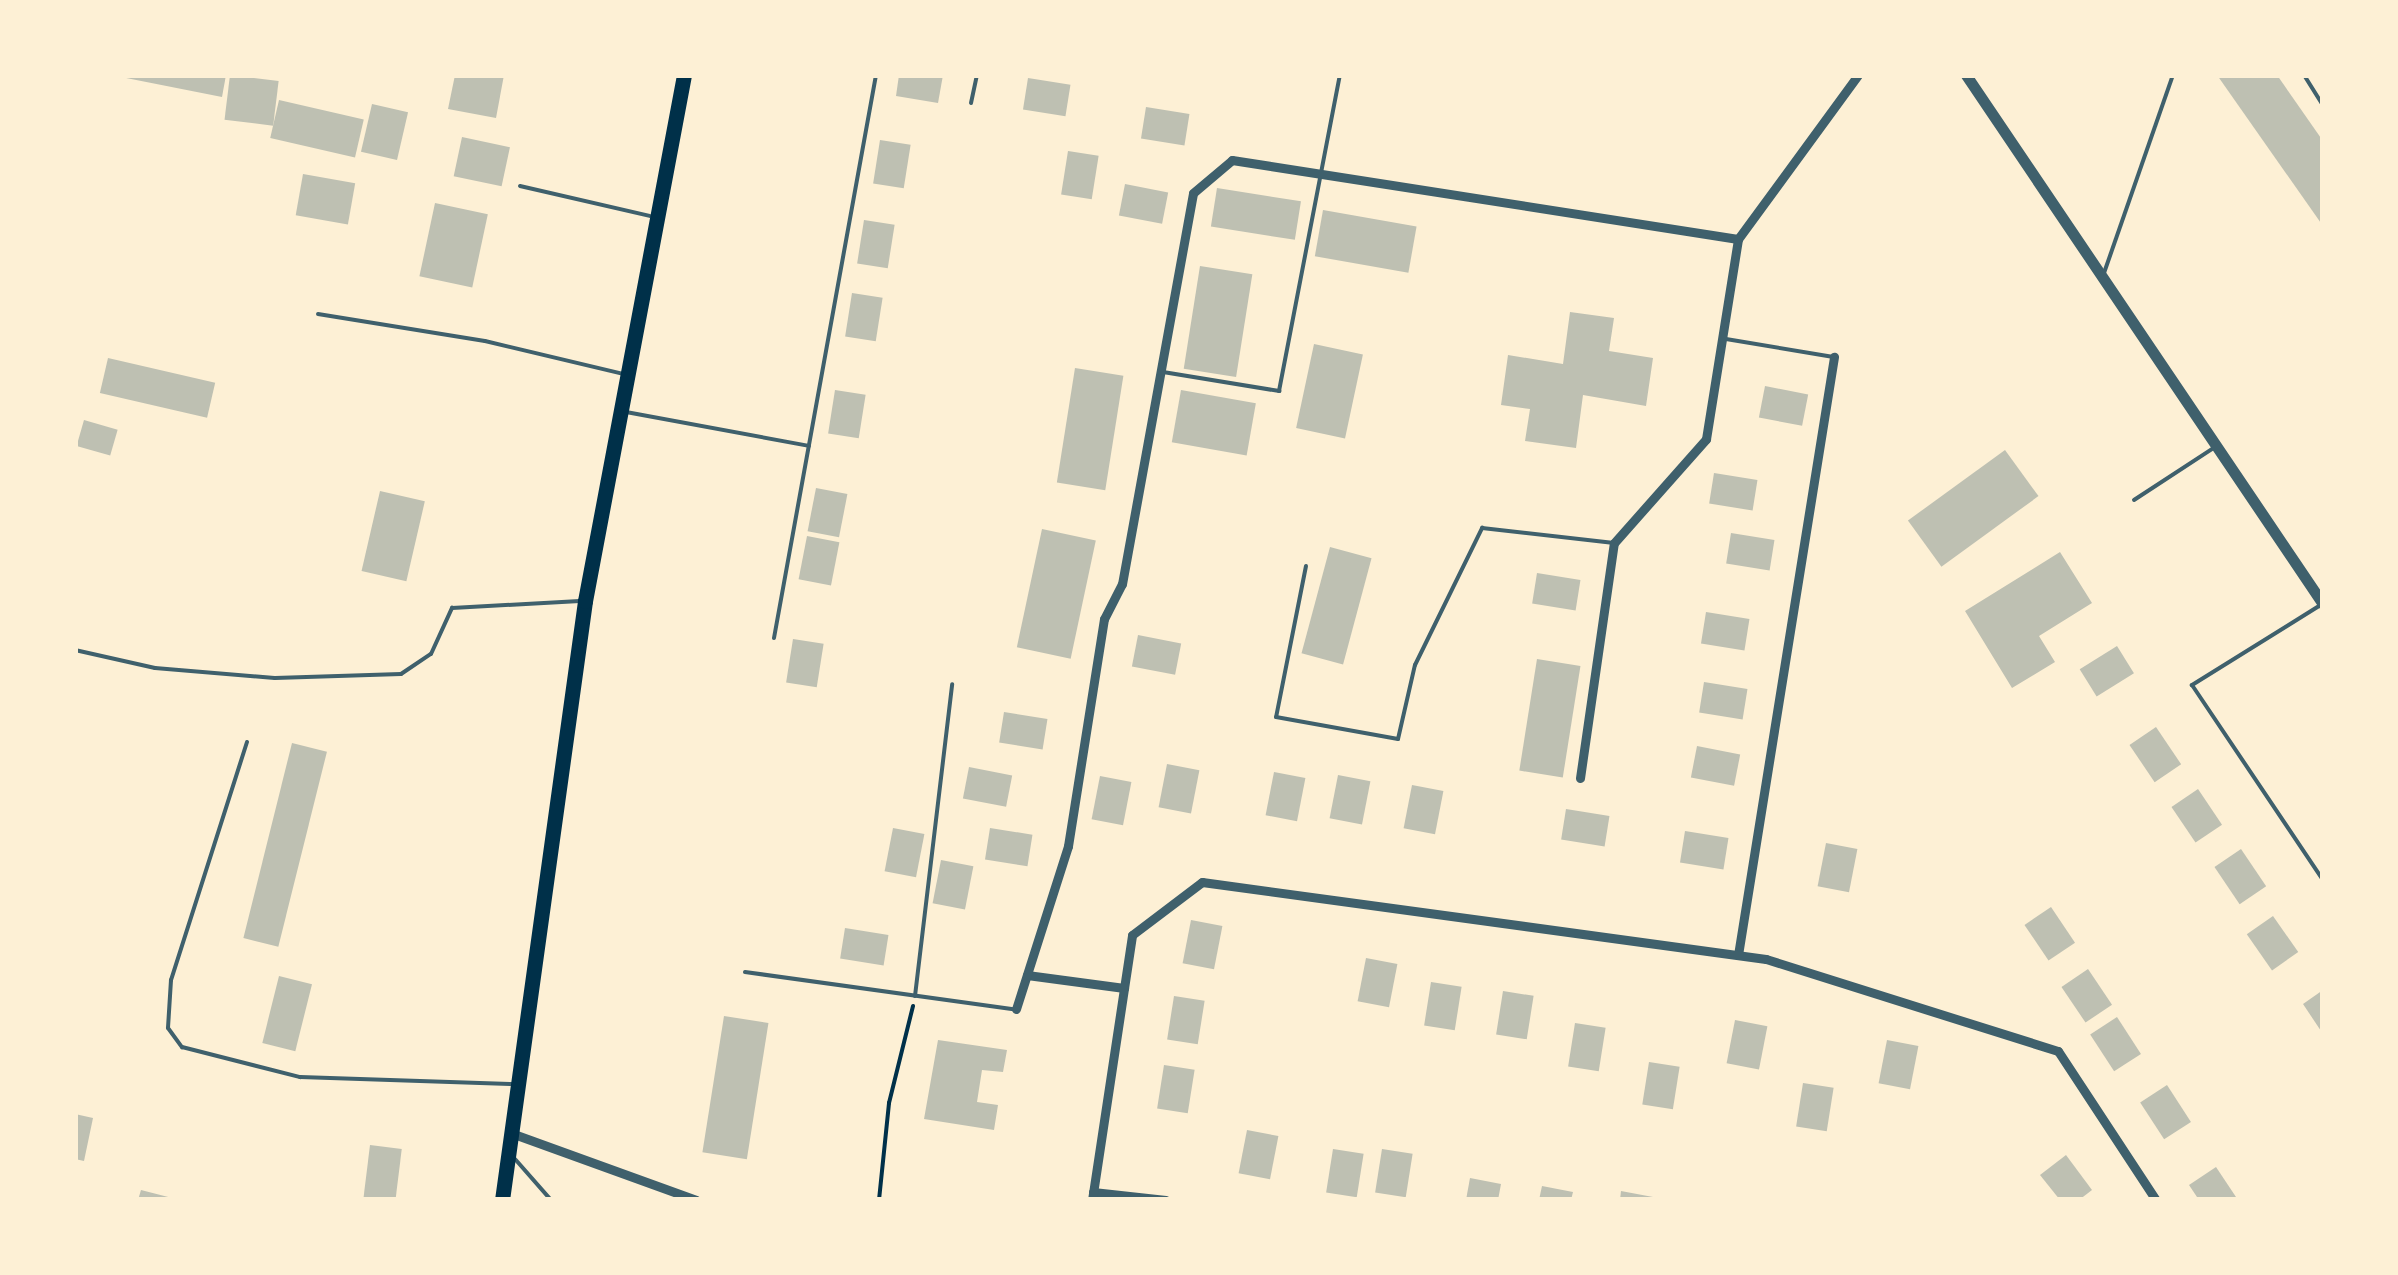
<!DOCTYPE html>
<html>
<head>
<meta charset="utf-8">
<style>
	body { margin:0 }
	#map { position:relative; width:2398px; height:1275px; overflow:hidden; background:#fdf0d5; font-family:"Source Sans 3",sans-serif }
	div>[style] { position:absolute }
	.building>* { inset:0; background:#bec0b2; transform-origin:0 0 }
	.path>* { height:4px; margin:-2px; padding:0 2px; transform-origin:2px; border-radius:2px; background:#003049 }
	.service>* { height:4px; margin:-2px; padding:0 2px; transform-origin:2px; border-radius:2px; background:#3f606c }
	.minor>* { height:9px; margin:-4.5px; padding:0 4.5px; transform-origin:4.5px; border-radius:4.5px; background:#3f606c }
	.tertiary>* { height:11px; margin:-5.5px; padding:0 5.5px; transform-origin:5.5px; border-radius:5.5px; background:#3f606c }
	.trunk>* { height:15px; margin:-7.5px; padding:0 7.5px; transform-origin:7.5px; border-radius:7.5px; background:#003049 }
	span { translate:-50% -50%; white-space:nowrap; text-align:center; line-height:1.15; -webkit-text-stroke:10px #fdf0d5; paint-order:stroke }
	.frame { position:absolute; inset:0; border:78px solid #fdf0d5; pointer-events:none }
</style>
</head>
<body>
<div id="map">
	<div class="building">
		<i style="clip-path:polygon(111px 75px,226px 75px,222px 97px)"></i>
		<i style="left:230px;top:75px;width:49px;height:45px;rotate:7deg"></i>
		<i style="clip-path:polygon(455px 75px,504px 75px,496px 118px,448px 109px)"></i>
		<i style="clip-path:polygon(899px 75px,943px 75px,938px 103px,896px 96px)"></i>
		<i style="clip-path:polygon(2217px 75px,2277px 75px,2323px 141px,2323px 226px)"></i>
		<i style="left:1028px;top:78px;width:43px;height:32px;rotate:9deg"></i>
		<i style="left:279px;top:100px;width:87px;height:39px;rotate:13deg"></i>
		<i style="left:372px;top:104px;width:37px;height:49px;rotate:13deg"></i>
		<i style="left:1146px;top:107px;width:44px;height:32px;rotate:9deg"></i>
		<i style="left:462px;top:137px;width:49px;height:40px;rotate:12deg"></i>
		<i style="left:880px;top:140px;width:31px;height:44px;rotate:9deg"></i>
		<i style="left:1068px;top:151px;width:31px;height:44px;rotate:9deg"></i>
		<i style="left:303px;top:174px;width:53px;height:42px;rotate:10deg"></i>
		<i style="left:1125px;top:184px;width:44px;height:32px;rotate:11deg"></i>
		<i style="left:1217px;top:188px;width:85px;height:39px;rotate:9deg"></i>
		<i style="left:435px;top:203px;width:54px;height:75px;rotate:12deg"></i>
		<i style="left:1323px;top:210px;width:95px;height:47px;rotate:10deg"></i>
		<i style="left:864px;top:220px;width:31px;height:44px;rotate:9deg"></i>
		<i style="left:1200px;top:266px;width:53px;height:104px;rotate:9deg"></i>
		<i style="left:852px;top:293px;width:31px;height:44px;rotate:9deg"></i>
		<i style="clip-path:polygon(1570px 312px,1614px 318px,1609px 351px,1653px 358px,1646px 406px,1583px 395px,1576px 448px,1525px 441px,1530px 409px,1501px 405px,1508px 355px,1563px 364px)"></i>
		<i style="left:1314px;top:344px;width:50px;height:86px;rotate:12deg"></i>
		<i style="left:108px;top:358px;width:110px;height:36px;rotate:13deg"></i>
		<i style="left:1075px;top:368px;width:49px;height:116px;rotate:9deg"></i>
		<i style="left:1765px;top:386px;width:44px;height:32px;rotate:11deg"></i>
		<i style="left:835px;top:390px;width:31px;height:44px;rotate:9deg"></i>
		<i style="left:1181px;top:390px;width:76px;height:53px;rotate:10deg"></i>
		<i style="left:84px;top:420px;width:35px;height:27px;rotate:16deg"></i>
		<i style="left:2005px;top:450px;width:57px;height:120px;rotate:54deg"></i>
		<i style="left:1714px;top:473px;width:44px;height:31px;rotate:9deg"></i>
		<i style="left:816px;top:488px;width:32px;height:44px;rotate:11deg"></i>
		<i style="left:380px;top:491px;width:46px;height:82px;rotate:13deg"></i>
		<i style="left:1042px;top:529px;width:55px;height:121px;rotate:12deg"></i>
		<i style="left:1731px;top:533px;width:44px;height:31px;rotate:9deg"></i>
		<i style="left:807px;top:536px;width:33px;height:44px;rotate:11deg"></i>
		<i style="left:1330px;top:547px;width:43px;height:110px;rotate:15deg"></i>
		<i style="clip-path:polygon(2060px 552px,2092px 603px,2039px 636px,2055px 662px,2012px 688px,1965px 611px)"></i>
		<i style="left:1537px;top:573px;width:44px;height:31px;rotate:9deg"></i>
		<i style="left:1706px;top:612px;width:44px;height:32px;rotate:9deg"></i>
		<i style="left:1138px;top:635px;width:44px;height:32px;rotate:11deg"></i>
		<i style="left:793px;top:639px;width:31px;height:44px;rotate:9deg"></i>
		<i style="left:2117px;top:646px;width:32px;height:44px;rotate:58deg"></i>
		<i style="left:1537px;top:659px;width:44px;height:113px;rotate:9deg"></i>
		<i style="left:1704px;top:682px;width:44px;height:31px;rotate:9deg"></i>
		<i style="left:1004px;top:712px;width:44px;height:31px;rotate:9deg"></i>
		<i style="left:2156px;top:727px;width:45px;height:32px;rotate:56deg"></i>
		<i style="left:292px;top:743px;width:36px;height:201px;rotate:14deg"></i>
		<i style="left:1697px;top:746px;width:44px;height:32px;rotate:11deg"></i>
		<i style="left:1167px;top:764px;width:33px;height:44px;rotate:11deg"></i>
		<i style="left:969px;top:767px;width:44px;height:32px;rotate:11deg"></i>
		<i style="left:1274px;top:772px;width:32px;height:44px;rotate:11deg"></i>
		<i style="left:1338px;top:775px;width:33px;height:44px;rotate:11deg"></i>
		<i style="left:1100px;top:776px;width:32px;height:44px;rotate:11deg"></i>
		<i style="left:1412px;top:785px;width:32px;height:44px;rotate:11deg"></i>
		<i style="left:2198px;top:789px;width:43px;height:32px;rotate:56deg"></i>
		<i style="left:1566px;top:809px;width:44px;height:31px;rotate:9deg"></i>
		<i style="left:893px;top:828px;width:32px;height:44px;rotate:11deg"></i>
		<i style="left:990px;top:828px;width:43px;height:32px;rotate:9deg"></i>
		<i style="left:1685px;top:831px;width:44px;height:32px;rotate:9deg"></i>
		<i style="left:1826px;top:843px;width:32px;height:44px;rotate:11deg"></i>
		<i style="left:2241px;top:849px;width:45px;height:32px;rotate:56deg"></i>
		<i style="left:941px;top:860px;width:33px;height:44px;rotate:11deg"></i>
		<i style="left:2051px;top:907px;width:43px;height:32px;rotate:56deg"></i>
		<i style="left:2273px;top:916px;width:44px;height:32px;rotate:55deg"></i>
		<i style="left:1191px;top:920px;width:32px;height:44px;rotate:11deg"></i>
		<i style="left:845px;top:928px;width:44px;height:31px;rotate:9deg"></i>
		<i style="left:1366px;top:958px;width:32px;height:44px;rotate:11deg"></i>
		<i style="left:2088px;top:969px;width:43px;height:32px;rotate:56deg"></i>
		<i style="left:279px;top:976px;width:34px;height:69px;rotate:14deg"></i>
		<i style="left:1431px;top:982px;width:31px;height:44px;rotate:9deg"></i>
		<i style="clip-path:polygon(2323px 990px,2323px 1034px,2303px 1004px)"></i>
		<i style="left:1503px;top:991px;width:31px;height:44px;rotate:9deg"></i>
		<i style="left:1174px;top:996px;width:31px;height:44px;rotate:9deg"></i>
		<i style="left:724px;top:1016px;width:45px;height:138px;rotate:9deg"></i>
		<i style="left:2117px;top:1017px;width:44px;height:32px;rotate:57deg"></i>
		<i style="left:1735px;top:1020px;width:33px;height:44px;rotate:11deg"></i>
		<i style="left:1575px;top:1023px;width:31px;height:44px;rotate:9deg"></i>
		<i style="clip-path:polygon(938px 1040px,1007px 1050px,1003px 1072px,982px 1070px,977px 1102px,998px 1105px,994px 1130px,924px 1119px)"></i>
		<i style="left:1887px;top:1040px;width:32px;height:44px;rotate:11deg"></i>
		<i style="left:1649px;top:1062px;width:31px;height:43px;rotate:9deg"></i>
		<i style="left:1164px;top:1065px;width:31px;height:44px;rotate:9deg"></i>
		<i style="left:1803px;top:1083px;width:31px;height:44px;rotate:9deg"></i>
		<i style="left:2167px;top:1085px;width:44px;height:32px;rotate:57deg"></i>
		<i style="clip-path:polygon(75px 1114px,93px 1118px,84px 1161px,75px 1159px)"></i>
		<i style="left:1247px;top:1130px;width:32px;height:44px;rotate:11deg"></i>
		<i style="left:370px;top:1145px;width:32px;height:56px;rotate:7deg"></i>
		<i style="left:1333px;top:1149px;width:31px;height:44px;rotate:9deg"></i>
		<i style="left:1382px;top:1149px;width:31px;height:44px;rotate:9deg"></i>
		<i style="clip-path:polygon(2066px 1155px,2092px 1190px,2079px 1200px,2060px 1200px,2040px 1175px)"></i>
		<i style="clip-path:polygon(2216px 1167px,2238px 1200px,2199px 1200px,2189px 1185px)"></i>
		<i style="clip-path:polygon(1470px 1178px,1501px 1184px,1498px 1200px,1466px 1200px)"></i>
		<i style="clip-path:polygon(1542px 1186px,1573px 1192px,1571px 1200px,1539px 1200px)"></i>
		<i style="clip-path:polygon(141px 1190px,176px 1199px,175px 1200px,138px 1200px)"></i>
		<i style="clip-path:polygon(1621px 1191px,1653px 1197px,1652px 1200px,1620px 1200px)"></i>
	</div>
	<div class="path">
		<i style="left:879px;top:1200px;width:98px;rotate:-84.1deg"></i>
		<i style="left:889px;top:1103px;width:100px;rotate:-76.1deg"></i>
	</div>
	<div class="service">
		<i style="left:2304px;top:75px;width:36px;rotate:58deg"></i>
		<i style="left:971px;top:103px;width:29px;rotate:-78deg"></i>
		<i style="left:520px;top:186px;width:133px;rotate:13deg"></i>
		<i style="left:2104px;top:273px;width:210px;rotate:-70.8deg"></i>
		<i style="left:318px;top:314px;width:169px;rotate:9.2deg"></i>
		<i style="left:485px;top:341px;width:143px;rotate:13.4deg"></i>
		<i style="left:1726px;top:339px;width:109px;rotate:9.5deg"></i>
		<i style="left:1163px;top:372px;width:118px;rotate:9.3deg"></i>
		<i style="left:1279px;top:391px;width:322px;rotate:-79.1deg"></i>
		<i style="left:626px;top:412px;width:186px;rotate:10.5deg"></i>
		<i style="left:2134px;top:500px;width:93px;rotate:-33.2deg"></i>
		<i style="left:1306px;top:566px;width:154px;rotate:101.2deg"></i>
		<i style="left:1276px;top:717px;width:124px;rotate:10.2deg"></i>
		<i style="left:1398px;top:739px;width:76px;rotate:-77.1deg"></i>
		<i style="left:1415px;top:665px;width:153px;rotate:-63.9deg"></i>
		<i style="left:1482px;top:528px;width:133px;rotate:6.5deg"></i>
		<i style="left:2319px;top:606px;width:150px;rotate:148.1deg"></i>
		<i style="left:2192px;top:685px;width:235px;rotate:56.1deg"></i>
		<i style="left:774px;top:638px;width:572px;rotate:-79.73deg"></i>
		<i style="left:75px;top:650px;width:82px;rotate:12.7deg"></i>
		<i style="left:155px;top:668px;width:120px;rotate:4.8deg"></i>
		<i style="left:275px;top:678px;width:126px;rotate:-1.8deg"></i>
		<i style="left:401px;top:674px;width:36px;rotate:-34deg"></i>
		<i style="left:431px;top:654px;width:51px;rotate:-65.5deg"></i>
		<i style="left:452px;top:608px;width:128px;rotate:-3.1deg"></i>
		<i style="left:247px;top:742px;width:250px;rotate:107.7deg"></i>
		<i style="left:171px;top:980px;width:48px;rotate:93.6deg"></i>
		<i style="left:168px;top:1028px;width:24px;rotate:54deg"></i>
		<i style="left:182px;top:1047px;width:122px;rotate:14.3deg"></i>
		<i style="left:300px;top:1077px;width:214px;rotate:1.9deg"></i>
		<i style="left:745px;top:972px;width:271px;rotate:7.9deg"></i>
		<i style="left:915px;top:996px;width:314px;rotate:-83.2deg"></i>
		<i style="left:515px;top:1159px;width:55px;rotate:48.7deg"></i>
	</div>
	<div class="minor">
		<i style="left:1580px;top:778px;width:237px;rotate:-81.8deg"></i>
		<i style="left:1614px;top:543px;width:139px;rotate:-48.5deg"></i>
		<i style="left:1706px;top:439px;width:203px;rotate:-80.9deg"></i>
		<i style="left:1738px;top:239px;width:203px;rotate:-53.8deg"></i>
		<i style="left:1738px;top:955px;width:606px;rotate:-80.88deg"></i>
		<i style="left:1027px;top:975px;width:98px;rotate:7.6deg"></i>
		<i style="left:1016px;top:1009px;width:171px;rotate:-72.3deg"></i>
		<i style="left:1068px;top:846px;width:230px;rotate:-81deg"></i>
		<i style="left:1104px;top:619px;width:39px;rotate:-63deg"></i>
		<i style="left:1122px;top:584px;width:397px;rotate:-79.7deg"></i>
		<i style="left:1193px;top:193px;width:51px;rotate:-40.2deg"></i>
		<i style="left:1232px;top:160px;width:512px;rotate:8.87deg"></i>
		<i style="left:511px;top:1133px;width:197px;rotate:19.9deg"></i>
		<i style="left:1093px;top:1192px;width:73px;rotate:6.3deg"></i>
		<i style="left:1092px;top:1200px;width:268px;rotate:-81.4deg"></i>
		<i style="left:1132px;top:935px;width:88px;rotate:-37.1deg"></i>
		<i style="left:1202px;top:882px;width:569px;rotate:7.77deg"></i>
		<i style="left:1766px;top:959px;width:306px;rotate:17.5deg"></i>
		<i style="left:2058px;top:1051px;width:178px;rotate:56.7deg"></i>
	</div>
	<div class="tertiary">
		<i style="left:1966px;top:75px;width:638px;rotate:55.99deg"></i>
	</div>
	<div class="trunk">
		<i style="left:502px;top:1200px;width:605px;rotate:-82.11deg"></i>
		<i style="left:585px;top:601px;width:535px;rotate:-79.34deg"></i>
	</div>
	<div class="frame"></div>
</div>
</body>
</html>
